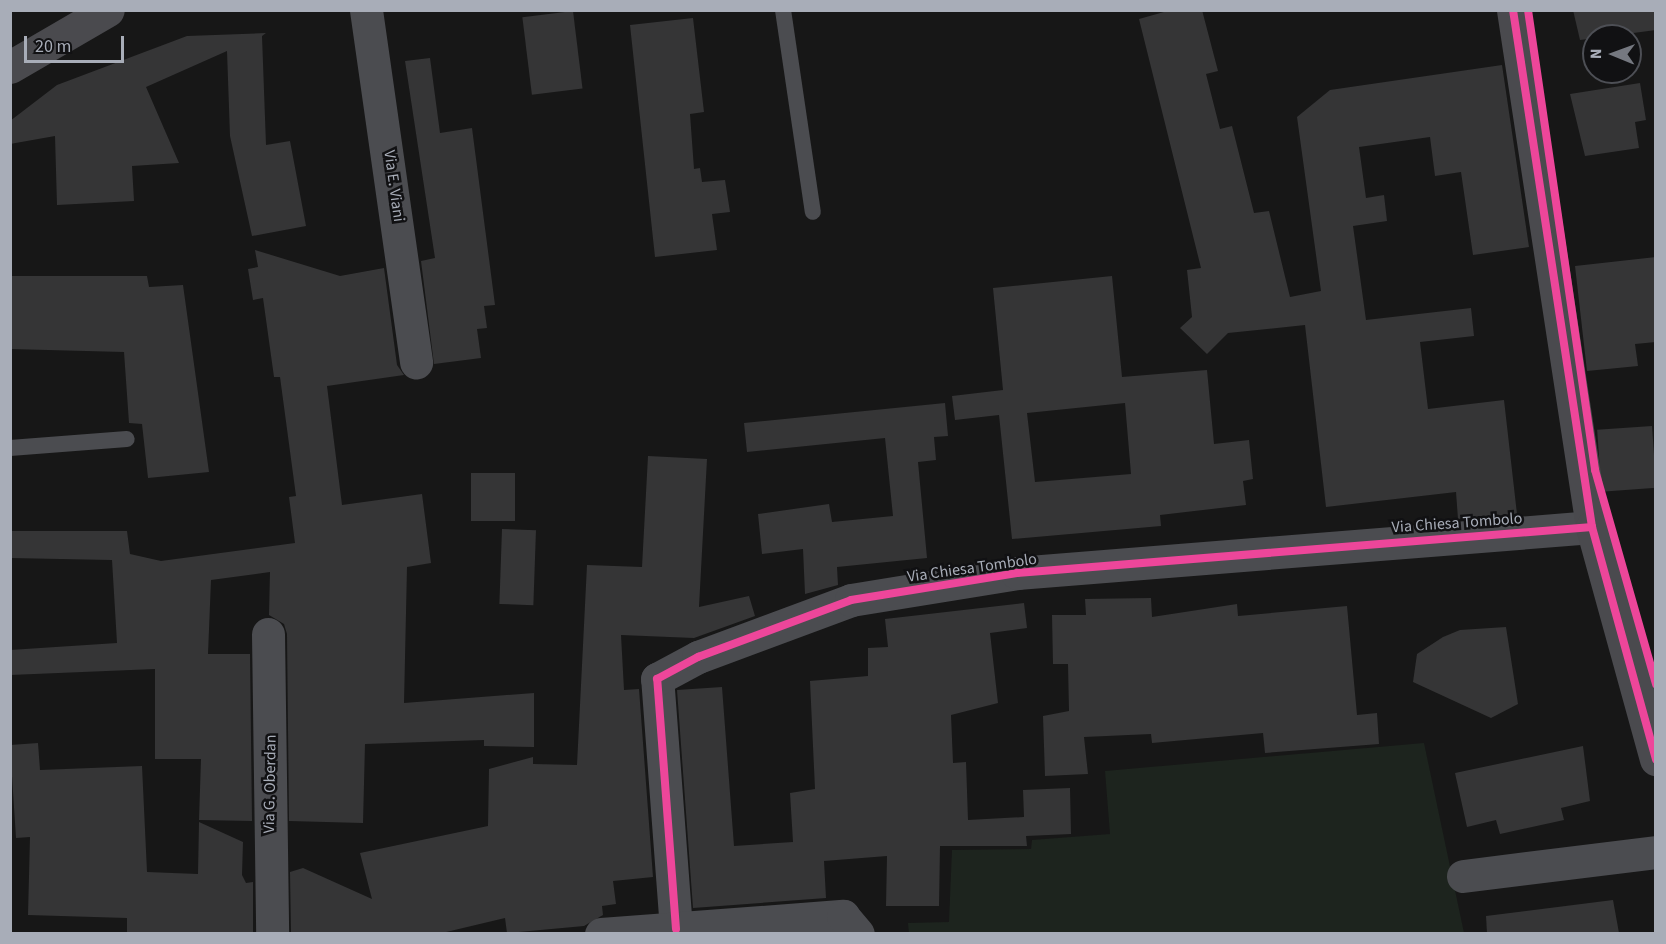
<!DOCTYPE html>
<html>
<head>
<meta charset="utf-8">
<style>
	body { margin:0 }
	#map { position:relative; width:1666px; height:944px; overflow:hidden; background:#171717; font-family:"Source Sans 3",sans-serif }
	div>[style] { position:absolute }
	.green>* { inset:0; background:#1d241e }
	.building>* { inset:0; background:#353536; transform-origin:0 0 }
	.lane>* { height:16px; margin:-8px; padding:0 8px; transform-origin:8px; border-radius:8px; background:#4b4c50 }
	.street>* { height:33px; margin:-16.5px; padding:0 16.5px; transform-origin:16.5px; border-radius:16.5px; background:#4b4c50 }
	.secondary>* { height:33px; margin:-16.5px; padding:0 16.5px; transform-origin:16.5px; border-radius:16.5px; background:#4a4a4e }
	.cycleway>* { height:8px; margin:-4px; padding:0 4px; transform-origin:4px; border-radius:4px; background:#ed469a }
	span { translate:-50% -50%; white-space:nowrap; text-align:center; line-height:1.15; -webkit-text-stroke:5px #111113; paint-order:stroke }
	.street-label { font-size:16px; color:#a8adb8 }
	.frame { position:absolute; inset:0; border:12px solid #a8adb8; pointer-events:none }
	.north { position:absolute; left:1582px; top:24px; width:60px; height:60px; box-sizing:border-box; background:#111113; border:2px solid #4d4f55; border-radius:50%; rotate:271deg; font-size:16px; font-weight:700; line-height:24px; text-align:center; color:#a8adb8 }
	.north::after { content:''; display:block; margin:auto; width:21px; height:27px; background:#757880; clip-path:polygon(50% 0,100% 100%,50% 72%,0 100%) }
	.scale { position:absolute; left:24px; top:36px; width:100px; height:27px; box-sizing:border-box; border:3px solid #a8adb8; border-top:0; padding-left:8px; font-size:18px; line-height:21px; white-space:nowrap; color:#a8adb8; -webkit-text-stroke:4px #111113; paint-order:stroke }
</style>
</head>
<body>
<div id="map">
	<div class="green">
		<i style="clip-path:polygon(1424px 743px,1464px 933px,909px 934px,908px 923px,949px 922px,952px 850px,1031px 849px,1032px 840px,1110px 834px,1105px 771px)"></i>
	</div>
	<div class="building">
		<i style="clip-path:polygon(1171px 10px,1202px 10px,1218px 71px,1206px 74px,1220px 129px,1232px 126px,1254px 213px,1269px 211px,1290px 297px,1321px 291px,1297px 117px,1330px 90px,1502px 65px,1529px 247px,1473px 255px,1461px 172px,1435px 176px,1430px 137px,1359px 147px,1366px 198px,1384px 195px,1387px 221px,1353px 226px,1366px 320px,1471px 308px,1474px 336px,1420px 342px,1428px 409px,1504px 400px,1517px 514px,1458px 519px,1456px 492px,1326px 507px,1305px 325px,1228px 333px,1207px 354px,1180px 328px,1192px 317px,1187px 270px,1201px 268px,1139px 19px)"></i>
		<i style="clip-path:polygon(1573px 10px,1656px 10px,1656px 30px,1580px 40px)"></i>
		<i style="left:573px;top:11px;width:78px;height:51px;rotate:83deg"></i>
		<i style="clip-path:polygon(693px 18px,704px 112px,690px 114px,694px 169px,700px 168px,702px 182px,725px 180px,730px 212px,712px 214px,717px 250px,655px 257px,630px 25px)"></i>
		<i style="clip-path:polygon(266px 33px,262px 36px,266px 145px,290px 141px,306px 226px,252px 236px,230px 136px,227px 51px,146px 87px,179px 163px,132px 166px,134px 201px,57px 205px,55px 136px,10px 144px,10px 121px,57px 85px,187px 36px)"></i>
		<i style="clip-path:polygon(430px 58px,440px 133px,472px 128px,495px 305px,484px 306px,487px 328px,477px 329px,481px 358px,434px 364px,421px 261px,435px 258px,405px 61px)"></i>
		<i style="clip-path:polygon(1640px 83px,1646px 120px,1635px 122px,1639px 148px,1585px 156px,1570px 94px)"></i>
		<i style="clip-path:polygon(255px 250px,340px 276px,384px 268px,397px 365px,404px 375px,327px 386px,342px 505px,422px 494px,431px 563px,407px 567px,404px 703px,534px 693px,534px 747px,484px 746px,484px 740px,365px 744px,363px 823px,289px 821px,287px 634px,284px 624px,269px 615px,270px 572px,211px 580px,208px 654px,250px 654px,252px 821px,199px 820px,201px 759px,155px 759px,155px 669px,10px 675px,10px 650px,117px 643px,112px 560px,10px 558px,10px 531px,127px 531px,130px 554px,161px 561px,295px 543px,289px 497px,296px 496px,280px 377px,274px 377px,263px 298px,253px 300px,248px 269px,258px 267px)"></i>
		<i style="clip-path:polygon(1656px 257px,1656px 342px,1635px 344px,1638px 366px,1587px 371px,1575px 266px)"></i>
		<i style="clip-path:polygon(10px 276px,147px 276px,149px 287px,183px 285px,209px 472px,148px 478px,142px 424px,129px 423px,124px 352px,10px 349px)"></i>
		<i style="clip-path:polygon(evenodd,1112px 276px,1122px 377px,1207px 370px,1214px 444px,1249px 440px,1253px 479px,1243px 481px,1246px 505px,1160px 515px,1161px 526px,1012px 539px,999px 415px,955px 420px,952px 396px,1003px 390px,993px 288px,1112px 276px,1125px 403px,1131px 474px,1035px 482px,1027px 413px,1125px 403px)"></i>
		<i style="clip-path:polygon(945px 403px,948px 436px,934px 437px,936px 460px,918px 462px,927px 558px,837px 567px,838px 585px,805px 594px,803px 549px,762px 554px,758px 514px,829px 504px,832px 522px,893px 516px,885px 438px,747px 452px,744px 423px)"></i>
		<i style="left:1652px;top:426px;width:62px;height:55px;rotate:86deg"></i>
		<i style="clip-path:polygon(648px 456px,707px 459px,699px 607px,749px 596px,755px 616px,694px 638px,621px 635px,624px 690px,639px 689px,653px 877px,613px 881px,616px 904px,602px 906px,603px 915px,584px 926px,507px 933px,505px 918px,442px 933px,291px 933px,290px 872px,303px 868px,372px 899px,360px 853px,488px 826px,489px 769px,533px 757px,533px 764px,577px 765px,587px 565px,642px 567px)"></i>
		<i style="left:471px;top:473px;width:44px;height:48px"></i>
		<i style="left:502px;top:529px;width:34px;height:75px;rotate:2deg"></i>
		<i style="clip-path:polygon(1151px 598px,1152px 617px,1237px 604px,1238px 616px,1347px 606px,1357px 715px,1377px 713px,1379px 744px,1265px 753px,1263px 733px,1152px 743px,1151px 734px,1084px 737px,1088px 774px,1045px 776px,1043px 716px,1069px 711px,1068px 664px,1053px 664px,1052px 615px,1086px 615px,1085px 599px)"></i>
		<i style="clip-path:polygon(1024px 603px,1027px 628px,990px 633px,998px 703px,951px 715px,953px 763px,966px 762px,968px 820px,1024px 817px,1023px 790px,1070px 788px,1071px 834px,1026px 836px,1027px 846px,940px 846px,939px 906px,886px 906px,887px 856px,824px 861px,826px 898px,693px 908px,677px 690px,722px 687px,734px 846px,793px 842px,790px 793px,815px 789px,810px 681px,868px 676px,868px 648px,888px 647px,885px 619px)"></i>
		<i style="clip-path:polygon(1506px 627px,1518px 704px,1491px 718px,1413px 682px,1417px 654px,1443px 637px,1460px 630px)"></i>
		<i style="clip-path:polygon(38px 743px,40px 770px,142px 766px,147px 872px,198px 874px,199px 822px,243px 842px,242px 875px,246px 883px,253px 882px,253px 933px,127px 933px,127px 918px,28px 915px,30px 837px,16px 838px,10px 745px)"></i>
		<i style="clip-path:polygon(1583px 746px,1590px 801px,1561px 808px,1564px 820px,1500px 834px,1496px 820px,1467px 827px,1455px 773px)"></i>
		<i style="clip-path:polygon(1613px 900px,1619px 933px,1487px 933px,1486px 916px)"></i>
	</div>
	<div class="lane">
		<i style="left:783px;top:10px;width:204px;rotate:81.6deg"></i>
		<i style="left:10px;top:448px;width:117px;rotate:-4.4deg"></i>
	</div>
	<div class="street">
		<i style="left:366px;top:10px;width:356px;rotate:81.9deg"></i>
		<i style="left:268px;top:634px;width:300px;rotate:89.2deg"></i>
		<i style="left:1463px;top:876px;width:194px;rotate:-7.1deg"></i>
		<i style="left:676px;top:929px;width:251px;rotate:-94.3deg"></i>
		<i style="left:657px;top:679px;width:47px;rotate:-28.2deg"></i>
		<i style="left:698px;top:657px;width:163px;rotate:-20.4deg"></i>
		<i style="left:851px;top:600px;width:168px;rotate:-9.2deg"></i>
		<i style="left:1017px;top:573px;width:577px;rotate:-4.57deg"></i>
		<i style="left:601px;top:934px;width:243px;rotate:-4.3deg"></i>
		<i style="left:843px;top:916px;width:23px;rotate:50deg"></i>
	</div>
	<div class="secondary">
		<i style="left:1513px;top:10px;width:523px;rotate:81.31deg"></i>
		<i style="left:1592px;top:527px;width:241px;rotate:74.6deg"></i>
		<i style="left:10px;top:67px;width:113px;rotate:-30.2deg"></i>
	</div>
	<div class="cycleway">
		<i style="left:1513px;top:10px;width:523px;rotate:81.31deg"></i>
		<i style="left:1592px;top:527px;width:241px;rotate:74.6deg"></i>
		<i style="left:1528px;top:10px;width:465px;rotate:81.7deg"></i>
		<i style="left:1595px;top:470px;width:223px;rotate:74.1deg"></i>
		<i style="left:676px;top:929px;width:251px;rotate:-94.3deg"></i>
		<i style="left:657px;top:679px;width:47px;rotate:-28.2deg"></i>
		<i style="left:698px;top:657px;width:163px;rotate:-20.4deg"></i>
		<i style="left:851px;top:600px;width:168px;rotate:-9.2deg"></i>
		<i style="left:1017px;top:573px;width:577px;rotate:-4.57deg"></i>
	</div>
	<div class="street-label">
		<span style="left:394px;top:186px;rotate:82deg">Via E. Viani</span>
		<span style="left:1457px;top:523px;rotate:-4deg">Via Chiesa Tombolo</span>
		<span style="left:972px;top:568px;rotate:-8deg">Via Chiesa Tombolo</span>
		<span style="left:270px;top:784px;rotate:-89deg">Via G. Oberdan</span>
	</div>
	<div class="frame"></div>
	<div class="north">N</div>
	<div class="scale">20 m</div>
</div>
</body>
</html>
